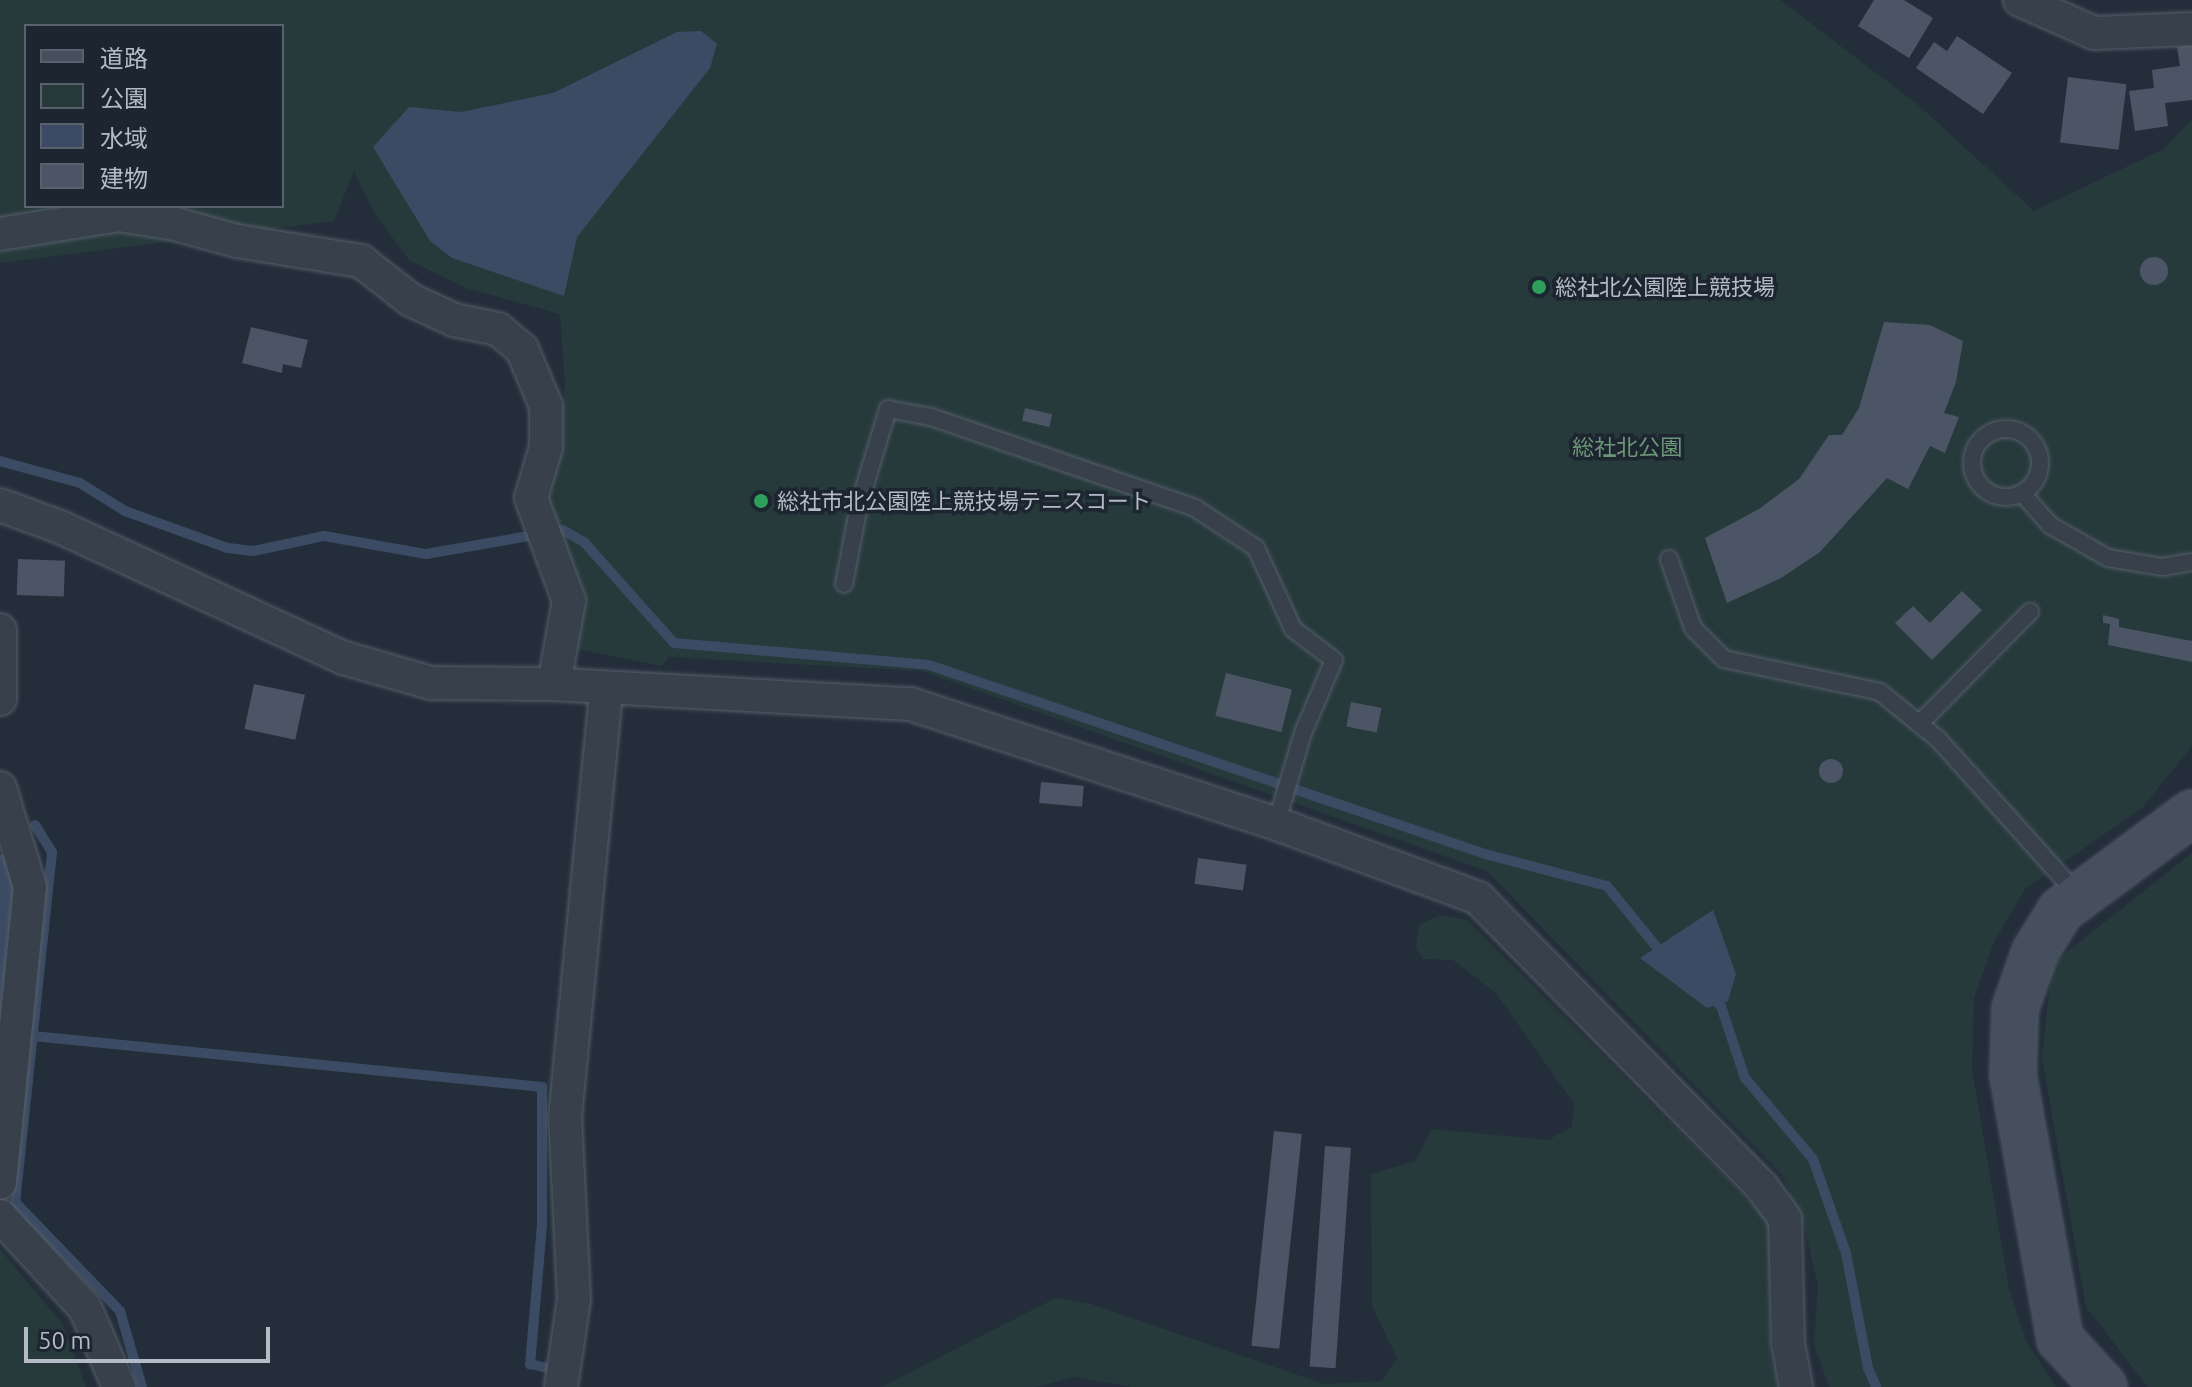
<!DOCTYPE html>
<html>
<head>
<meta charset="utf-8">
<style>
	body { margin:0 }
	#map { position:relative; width:2192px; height:1387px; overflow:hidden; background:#242e3b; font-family:Ubuntu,"Noto Sans JP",sans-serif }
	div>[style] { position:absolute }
	.green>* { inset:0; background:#263a3c }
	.water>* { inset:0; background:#3b4b63 }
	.stream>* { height:10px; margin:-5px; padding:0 5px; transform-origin:5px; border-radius:5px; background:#3b4b63 }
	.building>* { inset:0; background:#4b5565; transform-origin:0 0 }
	.round { border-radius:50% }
	.roads { filter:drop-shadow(0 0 2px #565e69) drop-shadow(0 0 2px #565e69) }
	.lane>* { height:16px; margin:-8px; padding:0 8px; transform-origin:8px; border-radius:8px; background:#38404b }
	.lane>.ring { margin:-8px; padding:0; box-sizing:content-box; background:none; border:16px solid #38404b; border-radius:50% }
	.street>* { height:32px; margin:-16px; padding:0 16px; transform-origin:16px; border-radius:16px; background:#38404b }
	.secondary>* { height:44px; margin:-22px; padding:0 22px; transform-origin:22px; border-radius:22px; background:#464f5e }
	.dots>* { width:22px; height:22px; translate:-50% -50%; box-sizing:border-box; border:4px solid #1d2530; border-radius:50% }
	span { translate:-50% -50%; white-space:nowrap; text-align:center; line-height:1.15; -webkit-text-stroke:7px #1d2530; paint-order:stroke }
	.poi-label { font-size:22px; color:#b4bbc7 }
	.left { translate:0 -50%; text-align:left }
	.park-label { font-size:22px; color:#6c9776 }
	.legend { position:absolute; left:24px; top:24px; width:260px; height:184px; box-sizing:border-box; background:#1d2530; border:2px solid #59616c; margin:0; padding:10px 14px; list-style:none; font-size:24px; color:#b4bbc7 }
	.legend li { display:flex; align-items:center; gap:16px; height:40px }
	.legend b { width:40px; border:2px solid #59616c }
	.scale { position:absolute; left:24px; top:1327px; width:246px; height:36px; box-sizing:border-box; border:4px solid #b4bbc7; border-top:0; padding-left:10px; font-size:24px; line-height:28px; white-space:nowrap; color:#b4bbc7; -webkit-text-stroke:6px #1d2530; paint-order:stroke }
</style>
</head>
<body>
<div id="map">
	<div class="green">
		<i style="clip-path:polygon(evenodd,0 0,1780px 0,1917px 104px,2034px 211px,2164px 149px,2192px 119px,2192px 746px,2142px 808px,2025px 889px,1993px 944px,1974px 998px,1972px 1069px,2009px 1289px,2026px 1341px,2056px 1387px,1829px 1387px,1814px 1344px,1818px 1285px,1804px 1226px,1782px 1175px,1487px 871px,922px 671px,669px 657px,661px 666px,572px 648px,547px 517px,565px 385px,560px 314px,466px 288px,409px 260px,375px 214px,354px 171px,334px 221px,0 263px,0 0,26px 26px,282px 26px,282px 206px,26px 206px,26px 26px)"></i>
		<i style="clip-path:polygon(2192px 853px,2192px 1387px,2148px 1387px,2086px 1307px,2042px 1059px,2052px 964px)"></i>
		<i style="clip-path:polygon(1440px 915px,1467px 920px,1770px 1222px,1770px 1352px,1779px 1387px,1132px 1387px,1075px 1377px,1035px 1387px,881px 1387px,1056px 1298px,1091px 1304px,1324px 1384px,1382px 1381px,1397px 1358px,1372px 1306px,1371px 1174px,1416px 1161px,1432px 1129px,1548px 1140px,1572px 1127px,1574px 1104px,1496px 993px,1453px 960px,1423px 959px,1416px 948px,1419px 925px)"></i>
		<i style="clip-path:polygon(0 1249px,63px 1325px,86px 1387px,0 1387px)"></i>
	</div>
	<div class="water">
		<i style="clip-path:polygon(701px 31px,717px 44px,710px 68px,577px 237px,564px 296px,452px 258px,430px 241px,373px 147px,409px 107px,461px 112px,553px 93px,677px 32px)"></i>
		<i style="clip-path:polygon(12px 853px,18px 881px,0 1036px,0 855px)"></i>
		<i style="clip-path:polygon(1713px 910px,1736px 974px,1728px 1001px,1707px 1008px,1640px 958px)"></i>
	</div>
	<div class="stream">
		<i style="left:0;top:461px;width:83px;rotate:15.4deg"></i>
		<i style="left:80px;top:483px;width:53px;rotate:31.9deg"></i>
		<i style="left:125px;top:511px;width:109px;rotate:19.8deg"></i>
		<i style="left:228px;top:548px;width:25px;rotate:7deg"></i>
		<i style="left:253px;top:551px;width:73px;rotate:-11.9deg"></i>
		<i style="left:324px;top:536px;width:104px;rotate:10deg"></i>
		<i style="left:426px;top:554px;width:139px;rotate:-9.9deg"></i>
		<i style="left:563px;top:530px;width:24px;rotate:30deg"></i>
		<i style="left:584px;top:542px;width:135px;rotate:48.3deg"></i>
		<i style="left:674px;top:643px;width:256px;rotate:4.9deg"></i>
		<i style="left:929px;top:665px;width:587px;rotate:18.77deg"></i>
		<i style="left:1485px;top:854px;width:126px;rotate:14.7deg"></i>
		<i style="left:1607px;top:886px;width:92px;rotate:50.8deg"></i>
		<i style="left:35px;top:825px;width:32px;rotate:58deg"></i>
		<i style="left:52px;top:852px;width:352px;rotate:96deg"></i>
		<i style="left:15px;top:1202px;width:151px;rotate:46.1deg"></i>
		<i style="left:120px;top:1311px;width:79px;rotate:73.9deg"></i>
		<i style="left:1710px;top:997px;width:14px;rotate:39deg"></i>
		<i style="left:1721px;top:1006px;width:76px;rotate:71.6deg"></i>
		<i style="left:1745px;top:1078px;width:106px;rotate:50deg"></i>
		<i style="left:1813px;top:1159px;width:100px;rotate:70.7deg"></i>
		<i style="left:1846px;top:1253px;width:117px;rotate:79.2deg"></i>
		<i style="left:1868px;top:1368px;width:21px;rotate:67deg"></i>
		<i style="left:33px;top:1036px;width:512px;rotate:5.72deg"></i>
		<i style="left:542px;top:1087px;width:138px;rotate:90deg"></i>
		<i style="left:542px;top:1225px;width:140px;rotate:94.9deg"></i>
		<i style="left:530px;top:1364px;width:31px;rotate:13deg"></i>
	</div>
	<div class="building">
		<i style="clip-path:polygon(1874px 0,1904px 0,1933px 18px,1909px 58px,1858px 26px)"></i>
		<i style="clip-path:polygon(1957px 36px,2012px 73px,1983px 114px,1916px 68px,1934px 42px,1947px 51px)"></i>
		<i style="clip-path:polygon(2192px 45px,2192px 100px,2165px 103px,2168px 126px,2135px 131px,2129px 91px,2154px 88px,2152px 70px,2180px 66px,2177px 47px)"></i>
		<i style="left:2068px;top:77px;width:59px;height:66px;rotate:7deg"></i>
		<i class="round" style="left:2140px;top:257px;width:28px;height:28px"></i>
		<i style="clip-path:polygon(1884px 322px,1930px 325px,1963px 341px,1956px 382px,1944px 413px,1959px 417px,1945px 453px,1930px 446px,1908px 489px,1887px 478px,1820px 552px,1781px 578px,1727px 603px,1705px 538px,1759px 509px,1799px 479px,1829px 435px,1842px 435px,1859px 408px)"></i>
		<i style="clip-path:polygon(251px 327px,308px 340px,301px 368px,283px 364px,282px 373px,242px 363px)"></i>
		<i style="left:1025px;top:408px;width:28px;height:13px;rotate:13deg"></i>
		<i style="left:18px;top:559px;width:47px;height:36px;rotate:2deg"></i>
		<i style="clip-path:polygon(1962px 591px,1982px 610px,1932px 660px,1895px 623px,1913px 606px,1930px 623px)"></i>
		<i style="clip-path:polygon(2103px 615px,2119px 619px,2119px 627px,2192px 641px,2192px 662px,2108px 645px,2110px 624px,2103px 623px)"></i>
		<i style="left:1226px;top:673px;width:68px;height:44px;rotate:14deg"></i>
		<i style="left:254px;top:684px;width:52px;height:46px;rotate:12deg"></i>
		<i style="left:1351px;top:702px;width:31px;height:25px;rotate:11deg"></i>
		<i class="round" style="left:1819px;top:759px;width:24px;height:24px"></i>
		<i style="left:1041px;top:782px;width:43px;height:21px;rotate:5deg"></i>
		<i style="left:1198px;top:858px;width:49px;height:26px;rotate:8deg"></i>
		<i style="left:1274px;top:1131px;width:28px;height:216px;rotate:6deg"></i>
		<i style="left:1325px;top:1146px;width:26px;height:221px;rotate:4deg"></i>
	</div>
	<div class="roads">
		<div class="lane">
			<i class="ring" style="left:1972px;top:429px;width:52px;height:52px"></i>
			<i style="left:2022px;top:493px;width:43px;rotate:48.8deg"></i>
			<i style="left:2050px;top:525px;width:67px;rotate:29.6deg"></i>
			<i style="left:2108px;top:558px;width:56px;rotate:9.3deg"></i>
			<i style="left:2163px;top:567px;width:29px;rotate:-10deg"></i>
			<i style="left:1669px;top:559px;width:73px;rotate:70.8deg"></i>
			<i style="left:1693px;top:628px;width:44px;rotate:45deg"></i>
			<i style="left:1724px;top:659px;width:159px;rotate:11.9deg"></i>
			<i style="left:1880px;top:692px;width:75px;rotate:39deg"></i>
			<i style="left:1938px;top:739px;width:208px;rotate:48.1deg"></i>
			<i style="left:844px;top:584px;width:80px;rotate:-79.2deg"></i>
			<i style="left:859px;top:505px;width:100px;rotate:-73.2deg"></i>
			<i style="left:888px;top:409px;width:44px;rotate:10.5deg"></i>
			<i style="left:931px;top:417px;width:279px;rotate:19deg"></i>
			<i style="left:1195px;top:508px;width:73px;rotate:33.3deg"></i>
			<i style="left:1256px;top:548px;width:89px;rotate:65.4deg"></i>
			<i style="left:1293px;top:629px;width:51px;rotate:37.1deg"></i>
			<i style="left:1334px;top:660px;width:79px;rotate:113deg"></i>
			<i style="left:1303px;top:733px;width:95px;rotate:106.5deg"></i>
			<i style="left:1919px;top:724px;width:158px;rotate:-45.3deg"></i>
		</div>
		<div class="street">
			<i style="left:2020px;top:0;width:81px;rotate:24deg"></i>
			<i style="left:2094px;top:33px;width:98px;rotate:-2.3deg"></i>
			<i style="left:0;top:234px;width:121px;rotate:-9.1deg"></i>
			<i style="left:119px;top:215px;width:57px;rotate:9.1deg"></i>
			<i style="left:175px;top:224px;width:64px;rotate:15.3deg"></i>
			<i style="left:237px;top:241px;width:126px;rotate:9.2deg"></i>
			<i style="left:361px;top:261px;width:63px;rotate:38deg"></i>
			<i style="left:411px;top:300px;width:47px;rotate:24.9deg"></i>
			<i style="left:454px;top:320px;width:45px;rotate:11.6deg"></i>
			<i style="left:498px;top:329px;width:31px;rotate:40deg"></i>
			<i style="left:522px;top:349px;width:62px;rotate:67.2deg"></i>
			<i style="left:546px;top:406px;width:41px;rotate:90deg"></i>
			<i style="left:546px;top:447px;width:53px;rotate:106.4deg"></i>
			<i style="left:531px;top:498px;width:110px;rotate:69.7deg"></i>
			<i style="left:569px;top:601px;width:84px;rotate:100.2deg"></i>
			<i style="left:0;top:505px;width:64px;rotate:20.1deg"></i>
			<i style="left:60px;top:527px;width:313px;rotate:24.8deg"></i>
			<i style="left:344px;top:658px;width:91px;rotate:16deg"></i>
			<i style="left:431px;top:683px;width:118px;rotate:0.5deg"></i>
			<i style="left:549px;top:684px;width:362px;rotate:3.2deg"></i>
			<i style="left:910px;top:704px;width:378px;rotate:18.1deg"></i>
			<i style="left:1269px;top:821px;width:223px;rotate:20.2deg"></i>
			<i style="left:1478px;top:898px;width:405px;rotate:45.5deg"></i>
			<i style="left:1762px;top:1187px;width:39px;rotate:54deg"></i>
			<i style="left:1785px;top:1219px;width:124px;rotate:88.6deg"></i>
			<i style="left:1788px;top:1343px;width:45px;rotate:79.7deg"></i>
			<i style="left:0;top:630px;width:69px;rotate:90deg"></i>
			<i style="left:0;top:788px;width:103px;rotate:73.1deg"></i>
			<i style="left:30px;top:887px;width:297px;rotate:95.8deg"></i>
			<i style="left:0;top:1216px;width:125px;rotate:47.3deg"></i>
			<i style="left:85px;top:1308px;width:86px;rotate:66.7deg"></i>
			<i style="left:561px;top:1387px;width:89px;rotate:-81.6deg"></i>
			<i style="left:574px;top:1299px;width:181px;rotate:-92.8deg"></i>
			<i style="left:565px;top:1118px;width:430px;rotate:-84.5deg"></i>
		</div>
		<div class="secondary">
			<i style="left:2104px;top:1387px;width:65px;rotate:-132.5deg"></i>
			<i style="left:2060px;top:1339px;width:269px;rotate:-100.1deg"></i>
			<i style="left:2013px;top:1074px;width:65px;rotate:-88.2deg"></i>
			<i style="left:2015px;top:1009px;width:60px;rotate:-70.7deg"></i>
			<i style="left:2035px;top:952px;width:49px;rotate:-58.2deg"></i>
			<i style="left:2061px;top:910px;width:163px;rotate:-36.5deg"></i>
		</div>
	</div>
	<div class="dots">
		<i style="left:1539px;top:287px;background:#2e9e5b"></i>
		<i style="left:761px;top:501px;background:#2e9e5b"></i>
	</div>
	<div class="poi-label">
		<span class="left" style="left:1555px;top:287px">総社北公園陸上競技場</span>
		<span class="left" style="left:777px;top:501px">総社市北公園陸上競技場テニスコート</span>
	</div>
	<div class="park-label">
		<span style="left:1627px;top:447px">総社北公園</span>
	</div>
	<ul class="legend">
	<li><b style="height:10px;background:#464f5e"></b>道路</li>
	<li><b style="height:22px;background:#263a3c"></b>公園</li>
	<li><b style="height:22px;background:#3b4b63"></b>水域</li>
	<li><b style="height:22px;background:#4b5565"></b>建物</li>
	</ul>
	<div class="scale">50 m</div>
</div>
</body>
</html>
